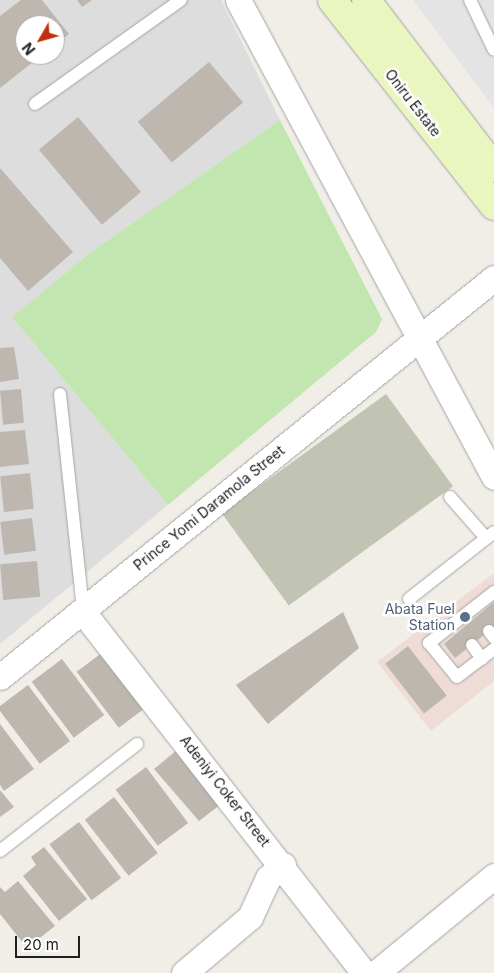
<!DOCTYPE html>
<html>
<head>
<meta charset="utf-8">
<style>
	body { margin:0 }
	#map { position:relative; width:494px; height:973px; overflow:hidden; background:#f0eee7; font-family:Inter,sans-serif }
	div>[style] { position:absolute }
	.residential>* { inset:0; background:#dedddd }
	.commercial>* { inset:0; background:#efdcd7 }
	.construction>* { inset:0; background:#c1c4b3; transform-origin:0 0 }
	.grass>* { inset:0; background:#c1e6b0 }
	.parking>* { inset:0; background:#e4e4e4 }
	.building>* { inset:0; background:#bdb7b0; transform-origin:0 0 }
	.roads { filter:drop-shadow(0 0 1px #a4a4a4) drop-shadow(0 0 1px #a4a4a4) }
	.lane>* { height:12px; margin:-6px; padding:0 6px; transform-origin:6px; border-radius:6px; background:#fff }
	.street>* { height:25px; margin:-12.5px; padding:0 12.5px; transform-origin:12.5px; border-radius:12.5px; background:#fff }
	.secondary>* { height:28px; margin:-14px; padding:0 14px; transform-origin:14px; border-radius:14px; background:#e9f6bf }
	.dots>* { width:14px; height:14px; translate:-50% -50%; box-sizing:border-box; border:2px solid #fff; border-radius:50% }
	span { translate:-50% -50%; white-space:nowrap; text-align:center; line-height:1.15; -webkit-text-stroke:5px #fff; paint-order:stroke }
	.street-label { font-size:14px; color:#202020 }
	.service-label { font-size:14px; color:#4e5e75 }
	.right { translate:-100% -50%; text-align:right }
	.north { position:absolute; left:15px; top:15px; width:50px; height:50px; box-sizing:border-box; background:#fff; border:1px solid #a6a6a6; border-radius:50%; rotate:232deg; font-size:14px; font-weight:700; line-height:20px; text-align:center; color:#202020 }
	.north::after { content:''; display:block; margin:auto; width:18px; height:22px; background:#c32d0d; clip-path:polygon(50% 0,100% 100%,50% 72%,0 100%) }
	.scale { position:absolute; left:15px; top:936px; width:65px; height:22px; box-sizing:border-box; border:2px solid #202020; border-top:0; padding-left:6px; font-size:15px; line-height:18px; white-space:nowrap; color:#202020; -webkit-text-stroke:4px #fff; paint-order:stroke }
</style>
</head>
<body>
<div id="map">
	<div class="residential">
		<i style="clip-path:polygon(evenodd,0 0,221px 0,280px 120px,91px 252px,12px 317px,168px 505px,0 644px,0 0,25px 25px,55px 25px,55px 55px,25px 55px,25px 25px)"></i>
	</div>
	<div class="commercial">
		<i style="clip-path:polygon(494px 573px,494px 681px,431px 731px,377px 662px)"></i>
	</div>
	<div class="construction">
		<i style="left:386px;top:394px;width:114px;height:203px;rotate:54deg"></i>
	</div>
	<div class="grass">
		<i style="clip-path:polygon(280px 120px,382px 319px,376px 332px,168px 505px,12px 317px,91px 252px)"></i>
	</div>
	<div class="parking">
		<i style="clip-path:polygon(413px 0,494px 0,494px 108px)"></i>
	</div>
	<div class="building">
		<i style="clip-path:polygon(21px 0,42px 0,69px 34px,55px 45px,55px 25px,25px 25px,25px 55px,42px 55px,0 88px,0 16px)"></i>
		<i style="clip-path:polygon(77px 0,92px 0,82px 7px)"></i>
		<i style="left:209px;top:62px;width:53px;height:93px;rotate:50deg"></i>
		<i style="left:78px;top:117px;width:98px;height:51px;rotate:50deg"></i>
		<i style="clip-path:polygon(0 168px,73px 252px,28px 291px,0 258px)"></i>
		<i style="clip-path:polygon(14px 347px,19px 379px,0 382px,0 348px)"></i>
		<i style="left:21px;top:389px;width:34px;height:21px;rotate:85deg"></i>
		<i style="clip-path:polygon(25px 430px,29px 464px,0 467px,0 432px)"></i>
		<i style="left:30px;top:473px;width:36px;height:30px;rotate:84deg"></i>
		<i style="left:32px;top:518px;width:33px;height:32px;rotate:83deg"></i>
		<i style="left:37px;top:561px;width:36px;height:37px;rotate:85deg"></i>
		<i style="clip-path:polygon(494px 602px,494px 627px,455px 658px,444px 644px)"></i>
		<i style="clip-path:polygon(343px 612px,359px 648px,268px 724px,236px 685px)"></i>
		<i style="left:408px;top:646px;width:63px;height:29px;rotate:52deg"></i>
		<i style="left:107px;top:649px;width:70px;height:38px;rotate:53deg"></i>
		<i style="left:62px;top:659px;width:70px;height:38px;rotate:53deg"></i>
		<i style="left:28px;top:685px;width:70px;height:38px;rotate:53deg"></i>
		<i style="clip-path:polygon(0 724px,34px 769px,4px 791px,0 785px)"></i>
		<i style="clip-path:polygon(183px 745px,225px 801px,199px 821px,154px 769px)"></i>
		<i style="left:146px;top:767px;width:70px;height:38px;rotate:53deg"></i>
		<i style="clip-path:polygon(0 790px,14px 807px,0 817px)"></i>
		<i style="left:114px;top:797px;width:71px;height:37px;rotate:52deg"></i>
		<i style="left:79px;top:822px;width:70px;height:37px;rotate:53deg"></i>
		<i style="clip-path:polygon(44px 847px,87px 899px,59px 921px,23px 876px,36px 865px,31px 857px)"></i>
		<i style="clip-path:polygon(18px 881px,55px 926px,27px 948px,0 914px,0 887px,5px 892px)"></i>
	</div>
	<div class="roads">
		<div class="lane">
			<i style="left:470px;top:0;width:55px;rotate:64.4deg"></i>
			<i style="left:35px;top:104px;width:179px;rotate:-35.5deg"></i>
			<i style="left:60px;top:394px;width:218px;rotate:83.9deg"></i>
			<i style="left:450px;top:497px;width:55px;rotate:48.7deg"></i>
			<i style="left:494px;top:592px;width:83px;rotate:141.9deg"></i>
			<i style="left:429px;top:643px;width:44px;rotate:50.5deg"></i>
			<i style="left:457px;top:677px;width:46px;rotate:-37.1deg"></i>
			<i style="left:409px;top:599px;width:108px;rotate:-38.2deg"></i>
			<i style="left:489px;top:631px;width:9px;rotate:54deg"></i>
			<i style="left:472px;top:645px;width:17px;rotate:54deg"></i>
			<i style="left:0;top:851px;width:174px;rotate:-38deg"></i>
		</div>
		<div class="street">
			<i style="left:238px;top:0;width:541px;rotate:61.78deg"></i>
			<i style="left:83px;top:612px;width:457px;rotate:52.1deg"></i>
			<i style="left:0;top:677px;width:635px;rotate:-38.93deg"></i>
			<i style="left:184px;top:973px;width:87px;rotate:-40.3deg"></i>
			<i style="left:250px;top:917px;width:43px;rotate:-65.2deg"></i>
			<i style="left:268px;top:878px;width:20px;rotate:-41deg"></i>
			<i style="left:376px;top:973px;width:153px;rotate:-39.4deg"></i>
		</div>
		<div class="secondary">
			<i style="left:332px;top:0;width:262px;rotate:51.8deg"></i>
			<i style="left:366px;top:0;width:211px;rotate:52.7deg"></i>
		</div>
	</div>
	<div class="dots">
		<i style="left:465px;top:617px;background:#5c6f8a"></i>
	</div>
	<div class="street-label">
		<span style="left:413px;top:103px;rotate:52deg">Oniru Estate</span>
		<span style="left:209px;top:508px;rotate:-39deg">Prince Yomi Daramola Street</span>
		<span style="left:225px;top:791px;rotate:52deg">Adeniyi Coker Street</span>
	</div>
	<div class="service-label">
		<span class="right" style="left:455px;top:617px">Abata Fuel<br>Station</span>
	</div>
	<div class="north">N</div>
	<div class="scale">20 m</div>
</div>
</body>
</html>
